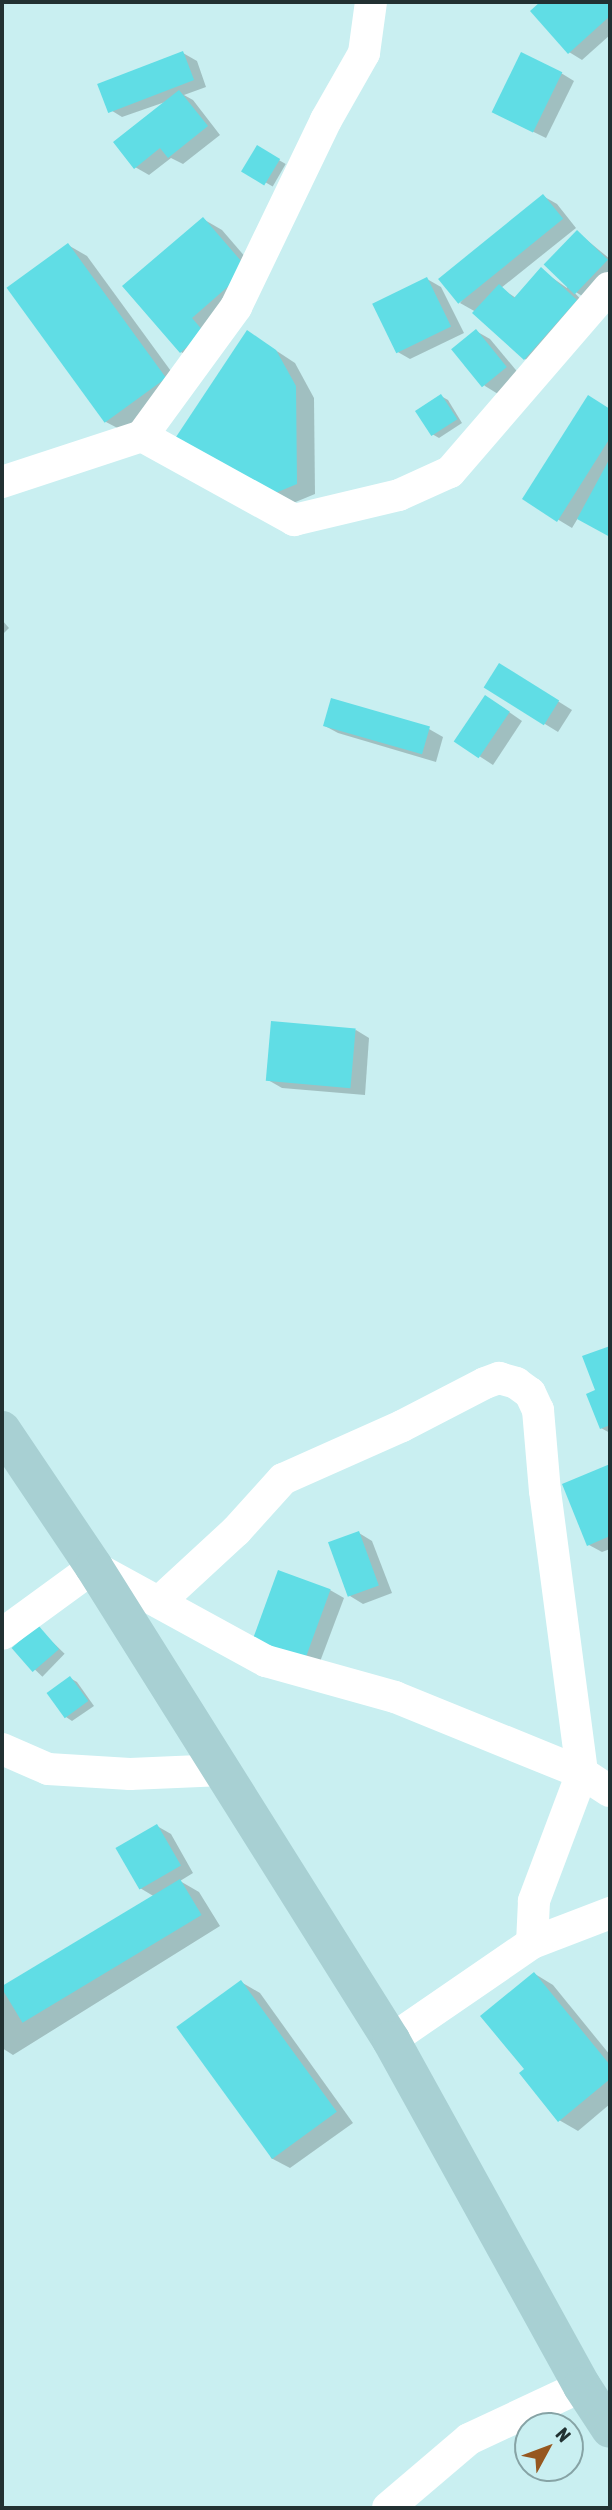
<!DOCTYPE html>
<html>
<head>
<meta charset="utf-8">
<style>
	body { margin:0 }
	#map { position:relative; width:612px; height:2510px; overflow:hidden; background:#c9eff1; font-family:"Asap Condensed",sans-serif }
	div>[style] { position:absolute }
	.shadow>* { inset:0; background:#0003; transform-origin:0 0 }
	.building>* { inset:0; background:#60dde5; transform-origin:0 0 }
	.minor>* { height:32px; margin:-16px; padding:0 16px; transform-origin:16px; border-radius:16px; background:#fff }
	.secondary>* { height:38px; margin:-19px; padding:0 19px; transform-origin:19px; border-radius:19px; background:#a8d0d3 }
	span { translate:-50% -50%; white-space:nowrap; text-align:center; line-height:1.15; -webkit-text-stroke:5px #c9eff1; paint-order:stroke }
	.frame { position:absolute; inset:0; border:4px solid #223132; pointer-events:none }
	.north { position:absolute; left:514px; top:2412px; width:70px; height:70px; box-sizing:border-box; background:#c9eff1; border:2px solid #86a3a5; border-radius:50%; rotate:49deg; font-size:19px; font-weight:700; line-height:28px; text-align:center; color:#223132 }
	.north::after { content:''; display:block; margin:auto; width:24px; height:32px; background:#96571f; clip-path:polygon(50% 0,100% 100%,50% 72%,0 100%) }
</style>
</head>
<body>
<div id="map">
	<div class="shadow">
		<i style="clip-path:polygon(543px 2px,610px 2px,610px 35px,582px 60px,569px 52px,532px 11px)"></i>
		<i style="clip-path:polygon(183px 53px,197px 61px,206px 87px,184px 95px,193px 100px,220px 135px,183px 164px,171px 158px,149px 175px,135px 167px,168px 101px,122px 117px,109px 109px)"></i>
		<i style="clip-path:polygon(561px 73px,574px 81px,546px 138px,507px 119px)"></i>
		<i style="left:258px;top:148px;width:32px;height:26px;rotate:30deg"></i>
		<i style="clip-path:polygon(543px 196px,557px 204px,576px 228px,501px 288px,516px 298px,541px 270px,567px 288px,577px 232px,610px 259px,610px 279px,590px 301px,571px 289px,590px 309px,538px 366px,525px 359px,476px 312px,460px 303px)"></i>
		<i style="clip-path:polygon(203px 219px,222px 230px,266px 281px,200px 363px,181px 352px)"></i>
		<i style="clip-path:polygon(68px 245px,87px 256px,184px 389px,125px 432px,106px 422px)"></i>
		<i style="clip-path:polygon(427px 279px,441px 287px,464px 333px,410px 359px,396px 351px)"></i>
		<i style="clip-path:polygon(476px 331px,490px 339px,520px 375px,498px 394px,485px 386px,454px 350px)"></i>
		<i style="clip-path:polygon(248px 332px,295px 363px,314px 398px,315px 494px,281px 508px,176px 440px)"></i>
		<i style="clip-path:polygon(441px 396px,448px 400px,462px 423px,439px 438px,432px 434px)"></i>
		<i style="clip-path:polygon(589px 397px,610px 410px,610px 535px,578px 518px,572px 528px,524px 499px)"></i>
		<i style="clip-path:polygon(2px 620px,9px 628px,2px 635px)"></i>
		<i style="clip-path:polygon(513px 673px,572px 710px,558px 732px,545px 724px)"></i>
		<i style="clip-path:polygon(499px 705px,522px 721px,493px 765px,456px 741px)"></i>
		<i style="clip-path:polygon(325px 726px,429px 729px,443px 737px,436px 762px,338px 733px)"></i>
		<i style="clip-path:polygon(356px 1030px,369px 1038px,365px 1095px,282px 1088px,268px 1080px)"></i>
		<i style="clip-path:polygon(610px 1348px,610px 1433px,601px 1428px,597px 1391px,585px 1357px)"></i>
		<i style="clip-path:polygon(610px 1466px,610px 1549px,602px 1552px,589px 1545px,564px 1485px)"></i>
		<i style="clip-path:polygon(359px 1533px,372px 1541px,392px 1593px,363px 1604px,350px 1596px)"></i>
		<i style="clip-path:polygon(330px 1590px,344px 1598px,318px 1667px,267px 1649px)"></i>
		<i style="left:38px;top:1628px;width:37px;height:32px;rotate:44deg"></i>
		<i style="clip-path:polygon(70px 1678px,77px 1682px,94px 1706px,72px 1721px,66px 1717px)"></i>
		<i style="clip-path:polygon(157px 1826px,171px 1834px,193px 1873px,180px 1881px,199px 1892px,220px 1926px,13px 2055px,2px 2048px,2px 1991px,155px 1897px,140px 1888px)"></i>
		<i style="clip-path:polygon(535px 1974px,553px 1985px,610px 2055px,610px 2104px,578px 2131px,559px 2120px,526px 2070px)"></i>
		<i style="clip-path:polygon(241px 1982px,260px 1993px,353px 2123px,290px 2168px,271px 2158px)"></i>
	</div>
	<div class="building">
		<i style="clip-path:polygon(540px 2px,610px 2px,610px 16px,568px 54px,530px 11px)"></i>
		<i style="left:183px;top:51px;width:31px;height:92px;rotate:69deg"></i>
		<i style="left:521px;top:52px;width:46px;height:67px;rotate:26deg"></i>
		<i style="clip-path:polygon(179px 90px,208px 126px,168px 158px,160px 148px,134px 169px,113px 142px)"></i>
		<i style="left:257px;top:145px;width:27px;height:31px;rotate:31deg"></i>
		<i style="left:543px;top:194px;width:32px;height:135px;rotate:51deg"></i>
		<i style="clip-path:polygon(203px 217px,248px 269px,192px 318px,204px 332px,180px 353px,122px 286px)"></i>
		<i style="left:577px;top:230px;width:43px;height:48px;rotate:44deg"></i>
		<i style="left:68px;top:243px;width:167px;height:76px;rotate:54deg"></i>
		<i style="clip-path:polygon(541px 267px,577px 300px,524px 360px,472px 313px,499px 284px,514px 298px)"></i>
		<i style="left:427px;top:277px;width:55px;height:61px;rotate:64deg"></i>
		<i style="left:476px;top:329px;width:49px;height:32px;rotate:51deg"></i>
		<i style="clip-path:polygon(247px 330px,276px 350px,296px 386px,297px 484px,261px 499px,174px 440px)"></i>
		<i style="left:441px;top:394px;width:30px;height:31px;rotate:57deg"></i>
		<i style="clip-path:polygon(588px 395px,610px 409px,610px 438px,557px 522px,522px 499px)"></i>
		<i style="clip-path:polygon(610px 458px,610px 537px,577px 519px)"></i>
		<i style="left:499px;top:663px;width:71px;height:29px;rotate:32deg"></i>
		<i style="left:485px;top:695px;width:30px;height:56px;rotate:34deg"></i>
		<i style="left:331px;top:698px;width:103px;height:29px;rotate:16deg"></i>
		<i style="left:271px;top:1021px;width:85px;height:60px;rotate:5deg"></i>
		<i style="clip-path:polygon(610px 1346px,610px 1425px,600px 1429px,586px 1394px,595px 1390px,582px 1356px)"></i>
		<i style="clip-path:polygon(610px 1464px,610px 1536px,587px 1546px,562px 1484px)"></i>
		<i style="left:359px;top:1531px;width:58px;height:33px;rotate:70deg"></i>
		<i style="left:278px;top:1570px;width:56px;height:77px;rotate:20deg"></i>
		<i style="left:38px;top:1625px;width:32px;height:35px;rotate:49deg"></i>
		<i style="left:70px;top:1676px;width:31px;height:29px;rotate:54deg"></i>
		<i style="left:157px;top:1824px;width:48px;height:48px;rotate:60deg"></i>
		<i style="left:180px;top:1879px;width:42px;height:209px;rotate:59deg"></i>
		<i style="clip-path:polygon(534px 1972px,610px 2065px,610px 2079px,558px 2122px,519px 2073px,524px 2069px,480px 2016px)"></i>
		<i style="left:241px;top:1980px;width:163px;height:80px;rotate:54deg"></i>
	</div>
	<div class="minor">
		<i style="left:142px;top:436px;width:174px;rotate:28.9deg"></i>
		<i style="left:294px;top:520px;width:108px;rotate:-13.4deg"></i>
		<i style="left:399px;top:495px;width:56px;rotate:-24.3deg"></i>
		<i style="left:450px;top:472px;width:243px;rotate:-49.2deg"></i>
		<i style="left:2px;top:482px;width:147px;rotate:-18.2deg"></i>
		<i style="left:142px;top:436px;width:160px;rotate:-53.9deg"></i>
		<i style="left:236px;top:307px;width:208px;rotate:-64.3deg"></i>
		<i style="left:326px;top:120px;width:77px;rotate:-60.4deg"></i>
		<i style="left:364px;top:53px;width:51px;rotate:-82.2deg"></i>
		<i style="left:159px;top:1602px;width:105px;rotate:-42.7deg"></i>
		<i style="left:236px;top:1531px;width:70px;rotate:-47.9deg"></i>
		<i style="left:283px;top:1479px;width:130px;rotate:-24deg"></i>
		<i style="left:402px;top:1426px;width:93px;rotate:-27.4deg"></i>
		<i style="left:485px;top:1383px;width:15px;rotate:-20deg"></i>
		<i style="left:499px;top:1378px;width:18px;rotate:16deg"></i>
		<i style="left:516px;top:1383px;width:17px;rotate:36deg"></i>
		<i style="left:530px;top:1393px;width:19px;rotate:65deg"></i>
		<i style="left:538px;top:1410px;width:81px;rotate:85.1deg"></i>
		<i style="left:545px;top:1491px;width:284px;rotate:82.5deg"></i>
		<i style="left:582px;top:1773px;width:137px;rotate:110.6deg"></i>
		<i style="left:534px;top:1901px;width:42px;rotate:92.7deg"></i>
		<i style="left:2px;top:1634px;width:114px;rotate:-36.1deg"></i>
		<i style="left:94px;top:1567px;width:196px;rotate:28.7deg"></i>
		<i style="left:266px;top:1661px;width:134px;rotate:15.6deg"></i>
		<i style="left:395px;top:1697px;width:202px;rotate:22.1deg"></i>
		<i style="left:582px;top:1773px;width:33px;rotate:33deg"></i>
		<i style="left:2px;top:1749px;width:50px;rotate:23.5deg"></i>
		<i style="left:48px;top:1769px;width:82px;rotate:3.5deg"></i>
		<i style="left:130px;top:1774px;width:93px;rotate:-2.5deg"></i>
		<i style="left:391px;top:2040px;width:171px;rotate:-34.5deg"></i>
		<i style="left:532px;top:1943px;width:84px;rotate:-21deg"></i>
		<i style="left:388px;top:2508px;width:106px;rotate:-40.4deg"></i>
		<i style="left:469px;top:2439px;width:125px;rotate:-25.1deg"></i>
	</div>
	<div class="secondary">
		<i style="left:2px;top:1430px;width:165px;rotate:56.1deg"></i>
		<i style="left:94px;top:1567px;width:559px;rotate:57.88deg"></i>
		<i style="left:391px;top:2040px;width:395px;rotate:61.1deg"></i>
		<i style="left:582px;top:2386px;width:51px;rotate:56.9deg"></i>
	</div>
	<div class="frame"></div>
	<div class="north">N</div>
</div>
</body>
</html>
